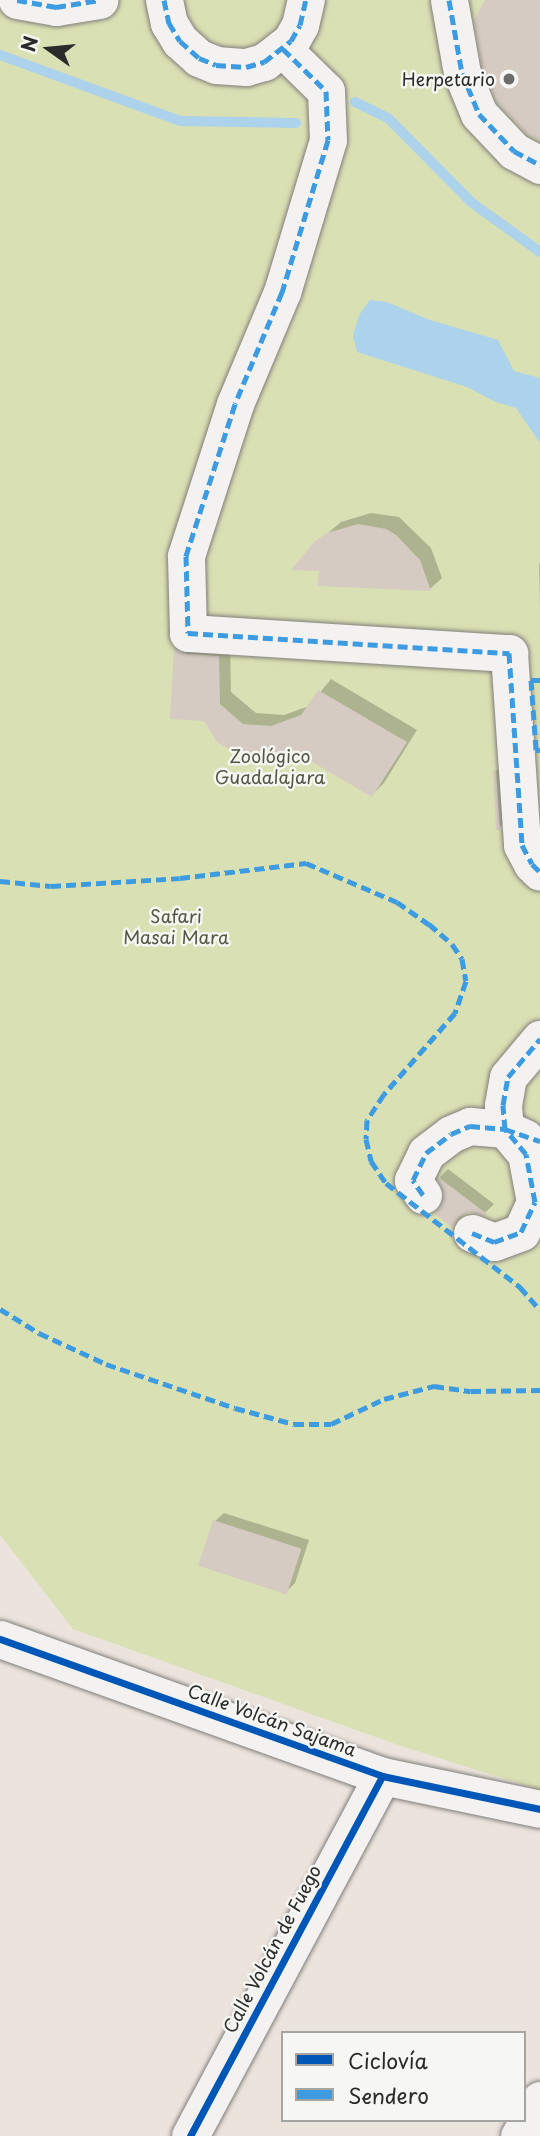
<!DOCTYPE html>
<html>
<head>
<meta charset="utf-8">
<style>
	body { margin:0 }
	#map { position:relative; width:540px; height:2136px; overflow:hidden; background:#ebe4dd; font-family:"Playpen Sans",sans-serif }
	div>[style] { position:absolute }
	.green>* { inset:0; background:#d9e0b3 }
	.water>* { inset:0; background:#add2ec }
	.shadow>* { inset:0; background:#0003 }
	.stream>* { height:10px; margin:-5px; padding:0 5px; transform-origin:5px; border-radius:5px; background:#add2ec }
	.building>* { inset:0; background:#d6cbc2; transform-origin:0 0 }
	.roads { filter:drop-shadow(0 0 2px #817e7b) drop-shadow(0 0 2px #817e7b) }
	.minor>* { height:37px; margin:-18.5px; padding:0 18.5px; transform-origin:18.5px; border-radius:18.5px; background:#f4f2f0 }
	.quiet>* { height:5px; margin-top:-2.5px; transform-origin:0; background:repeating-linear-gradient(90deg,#3d9ce1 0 10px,transparent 0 15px) }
	.cycleway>* { height:7px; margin:-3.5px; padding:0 3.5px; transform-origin:3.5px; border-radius:3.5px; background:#0057b8 }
	.dots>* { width:19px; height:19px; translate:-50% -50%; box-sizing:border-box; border:4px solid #f6f6f2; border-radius:50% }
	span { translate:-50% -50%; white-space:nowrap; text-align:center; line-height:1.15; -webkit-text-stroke:5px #f6f6f2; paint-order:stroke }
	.poi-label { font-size:18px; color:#2b2b2b }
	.right { translate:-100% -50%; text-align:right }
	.park-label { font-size:18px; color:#535844 }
	.street-label { font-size:18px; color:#2b2b2b }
	.legend { position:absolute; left:281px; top:2031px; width:245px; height:91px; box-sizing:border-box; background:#f6f6f2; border:2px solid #a5a5a2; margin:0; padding:9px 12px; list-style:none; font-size:21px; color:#2b2b2b }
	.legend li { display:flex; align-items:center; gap:14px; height:35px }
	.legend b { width:35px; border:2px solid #a5a5a2 }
	.north { position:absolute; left:14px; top:14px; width:70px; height:70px; -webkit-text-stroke:5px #f6f6f2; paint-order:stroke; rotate:285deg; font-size:19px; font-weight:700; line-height:28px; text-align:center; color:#2b2b2b }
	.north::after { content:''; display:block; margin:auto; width:24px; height:32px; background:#2b2b2b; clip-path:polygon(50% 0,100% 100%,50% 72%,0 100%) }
</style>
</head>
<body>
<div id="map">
	<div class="green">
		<i style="clip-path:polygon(0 0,540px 0,540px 1790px,398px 1745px,73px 1629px,0 1535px)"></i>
	</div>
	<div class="water">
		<i style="clip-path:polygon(370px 300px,387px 302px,430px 320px,498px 340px,514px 371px,540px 378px,540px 443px,516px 408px,496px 402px,467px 387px,357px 352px,353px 336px,359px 315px)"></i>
	</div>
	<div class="shadow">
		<i style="clip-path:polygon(371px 513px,399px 517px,431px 548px,442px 578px,430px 589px,320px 584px,317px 542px,341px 522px)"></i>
		<i style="clip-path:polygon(540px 563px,540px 608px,539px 564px)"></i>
		<i style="clip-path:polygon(188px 637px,230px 645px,231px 692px,256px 713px,284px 715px,309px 706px,331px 679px,417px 730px,384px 783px,372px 795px,290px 747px,240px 754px,176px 649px)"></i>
		<i style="clip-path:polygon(507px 760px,511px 816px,499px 828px,495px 772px)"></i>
		<i style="clip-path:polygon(448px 1169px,494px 1204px,486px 1212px,468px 1211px,452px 1225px,443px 1206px,446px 1194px,440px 1177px)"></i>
		<i style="clip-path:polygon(224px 1513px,309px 1540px,295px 1583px,286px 1592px,215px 1521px)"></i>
	</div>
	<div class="stream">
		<i style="left:0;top:55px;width:192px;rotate:20.1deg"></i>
		<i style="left:180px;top:121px;width:116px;rotate:1deg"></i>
		<i style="left:355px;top:102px;width:37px;rotate:26deg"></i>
		<i style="left:388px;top:118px;width:118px;rotate:45.3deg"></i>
		<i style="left:471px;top:202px;width:85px;rotate:35.9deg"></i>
	</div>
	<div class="building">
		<i style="clip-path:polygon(485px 0,540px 0,540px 141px,527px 134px,497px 102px,482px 67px,474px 20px)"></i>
		<i style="clip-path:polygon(358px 524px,386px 529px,396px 535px,420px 560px,431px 591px,318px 586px,319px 571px,291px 570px,315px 541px,327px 533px)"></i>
		<i style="clip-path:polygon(174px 648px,187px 654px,219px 656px,220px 704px,243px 724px,271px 726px,301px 715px,318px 690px,407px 742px,372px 797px,290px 749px,269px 760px,240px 755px,217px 742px,204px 721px,170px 719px)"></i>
		<i style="clip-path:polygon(493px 771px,496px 771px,500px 830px,496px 830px)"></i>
		<i style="clip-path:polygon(438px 1177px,487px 1214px,485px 1216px,469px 1212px,459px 1217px,452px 1227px,434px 1213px,441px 1205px,444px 1194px)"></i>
		<i style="left:213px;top:1520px;width:93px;height:48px;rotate:18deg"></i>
	</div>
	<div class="roads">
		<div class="minor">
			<i style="left:17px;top:0;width:40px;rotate:10deg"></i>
			<i style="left:56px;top:7px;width:44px;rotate:-9.2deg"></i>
			<i style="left:164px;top:0;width:24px;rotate:78deg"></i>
			<i style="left:169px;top:23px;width:21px;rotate:59deg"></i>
			<i style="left:180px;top:41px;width:25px;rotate:42deg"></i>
			<i style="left:199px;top:58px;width:18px;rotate:22deg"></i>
			<i style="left:216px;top:65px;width:30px;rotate:4deg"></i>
			<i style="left:246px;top:67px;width:19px;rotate:-16deg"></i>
			<i style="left:264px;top:62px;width:34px;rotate:-38deg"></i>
			<i style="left:291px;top:41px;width:18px;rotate:-61deg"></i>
			<i style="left:300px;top:25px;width:26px;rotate:-77deg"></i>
			<i style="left:449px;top:0;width:74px;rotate:79.9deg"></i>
			<i style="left:462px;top:73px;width:44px;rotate:67.5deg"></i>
			<i style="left:479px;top:114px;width:51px;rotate:46.6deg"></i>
			<i style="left:514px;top:151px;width:30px;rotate:28deg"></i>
			<i style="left:283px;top:49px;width:60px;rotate:44.3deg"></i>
			<i style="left:326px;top:91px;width:49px;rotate:87.7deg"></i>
			<i style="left:328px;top:140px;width:159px;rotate:106.8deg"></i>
			<i style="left:282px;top:292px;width:121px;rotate:112.8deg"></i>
			<i style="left:235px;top:404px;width:160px;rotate:107.9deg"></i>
			<i style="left:186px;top:556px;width:77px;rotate:88.5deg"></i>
			<i style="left:188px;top:633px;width:322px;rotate:3.6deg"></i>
			<i style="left:509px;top:653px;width:192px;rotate:86.1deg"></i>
			<i style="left:522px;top:845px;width:21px;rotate:62deg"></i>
			<i style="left:532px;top:864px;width:11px;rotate:45deg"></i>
			<i style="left:423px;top:1195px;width:18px;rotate:-124deg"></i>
			<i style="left:413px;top:1180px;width:30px;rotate:-64deg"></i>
			<i style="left:426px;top:1153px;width:31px;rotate:-37deg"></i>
			<i style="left:451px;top:1134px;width:21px;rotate:-23deg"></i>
			<i style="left:470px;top:1126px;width:35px;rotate:5deg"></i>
			<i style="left:505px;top:1129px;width:22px;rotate:24deg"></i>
			<i style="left:472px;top:1233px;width:24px;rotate:22deg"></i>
			<i style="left:494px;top:1242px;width:29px;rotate:-20deg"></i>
			<i style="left:521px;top:1232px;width:33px;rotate:-65deg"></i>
			<i style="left:535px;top:1202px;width:49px;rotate:-100.6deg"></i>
			<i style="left:526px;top:1154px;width:33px;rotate:-130deg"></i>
			<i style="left:505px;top:1129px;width:24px;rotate:-95deg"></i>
			<i style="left:503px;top:1105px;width:28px;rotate:-80deg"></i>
			<i style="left:508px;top:1077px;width:50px;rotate:-49.9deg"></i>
			<i style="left:0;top:1639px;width:406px;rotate:19.7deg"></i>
			<i style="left:382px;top:1776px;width:161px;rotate:11.8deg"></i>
			<i style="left:190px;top:2136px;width:408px;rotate:-61.9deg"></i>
			<i style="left:519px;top:2136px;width:42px;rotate:-59.7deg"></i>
		</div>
	</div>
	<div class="quiet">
		<i style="left:17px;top:0;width:40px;rotate:10deg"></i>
		<i style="left:56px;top:7px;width:44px;rotate:-9.2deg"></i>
		<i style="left:164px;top:0;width:24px;rotate:78deg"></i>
		<i style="left:169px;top:23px;width:21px;rotate:59deg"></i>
		<i style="left:180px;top:41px;width:25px;rotate:42deg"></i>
		<i style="left:199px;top:58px;width:18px;rotate:22deg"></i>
		<i style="left:216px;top:65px;width:30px;rotate:4deg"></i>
		<i style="left:246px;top:67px;width:19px;rotate:-16deg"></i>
		<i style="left:264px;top:62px;width:34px;rotate:-38deg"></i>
		<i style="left:291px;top:41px;width:18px;rotate:-61deg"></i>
		<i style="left:300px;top:25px;width:26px;rotate:-77deg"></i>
		<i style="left:449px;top:0;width:74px;rotate:79.9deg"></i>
		<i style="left:462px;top:73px;width:44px;rotate:67.5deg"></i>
		<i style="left:479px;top:114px;width:51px;rotate:46.6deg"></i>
		<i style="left:514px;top:151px;width:30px;rotate:28deg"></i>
		<i style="left:283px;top:49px;width:60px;rotate:44.3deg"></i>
		<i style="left:326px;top:91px;width:49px;rotate:87.7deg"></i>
		<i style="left:328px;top:140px;width:159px;rotate:106.8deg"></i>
		<i style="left:282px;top:292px;width:121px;rotate:112.8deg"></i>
		<i style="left:235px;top:404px;width:160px;rotate:107.9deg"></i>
		<i style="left:186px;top:556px;width:77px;rotate:88.5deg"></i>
		<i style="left:188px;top:633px;width:322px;rotate:3.6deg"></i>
		<i style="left:509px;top:653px;width:192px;rotate:86.1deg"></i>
		<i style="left:522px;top:845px;width:21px;rotate:62deg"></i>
		<i style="left:532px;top:864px;width:11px;rotate:45deg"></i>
		<i style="left:540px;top:680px;width:9px;rotate:180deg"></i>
		<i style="left:531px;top:680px;width:70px;rotate:85.9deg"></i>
		<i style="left:536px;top:750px;width:4px"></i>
		<i style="left:0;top:881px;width:51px;rotate:5.6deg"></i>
		<i style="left:51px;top:886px;width:129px;rotate:-3.5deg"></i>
		<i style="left:180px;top:878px;width:127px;rotate:-6.8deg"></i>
		<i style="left:306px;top:863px;width:99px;rotate:23.2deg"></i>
		<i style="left:397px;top:902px;width:39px;rotate:35deg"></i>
		<i style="left:429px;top:924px;width:30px;rotate:41deg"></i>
		<i style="left:452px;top:944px;width:18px;rotate:56deg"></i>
		<i style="left:462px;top:959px;width:22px;rotate:80deg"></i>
		<i style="left:466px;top:981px;width:34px;rotate:109deg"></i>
		<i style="left:455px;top:1013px;width:108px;rotate:131.2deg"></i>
		<i style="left:384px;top:1094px;width:31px;rotate:123deg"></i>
		<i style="left:367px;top:1120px;width:19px;rotate:93deg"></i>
		<i style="left:366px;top:1139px;width:23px;rotate:77deg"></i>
		<i style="left:371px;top:1161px;width:27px;rotate:56deg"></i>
		<i style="left:386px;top:1183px;width:170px;rotate:37.8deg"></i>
		<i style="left:520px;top:1287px;width:30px;rotate:49deg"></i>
		<i style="left:423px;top:1195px;width:18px;rotate:-124deg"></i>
		<i style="left:413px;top:1180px;width:30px;rotate:-64deg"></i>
		<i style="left:426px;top:1153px;width:31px;rotate:-37deg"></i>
		<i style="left:451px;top:1134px;width:21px;rotate:-23deg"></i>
		<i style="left:470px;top:1126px;width:35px;rotate:5deg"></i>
		<i style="left:505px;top:1129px;width:37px;rotate:19deg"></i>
		<i style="left:472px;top:1233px;width:24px;rotate:22deg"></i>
		<i style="left:494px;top:1242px;width:29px;rotate:-20deg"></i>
		<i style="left:521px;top:1232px;width:33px;rotate:-65deg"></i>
		<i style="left:535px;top:1202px;width:49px;rotate:-100.6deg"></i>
		<i style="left:526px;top:1154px;width:33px;rotate:-130deg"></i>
		<i style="left:505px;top:1129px;width:24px;rotate:-95deg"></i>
		<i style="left:503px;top:1105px;width:28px;rotate:-80deg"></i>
		<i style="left:508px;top:1077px;width:50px;rotate:-49.9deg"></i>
		<i style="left:0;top:1309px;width:46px;rotate:31.6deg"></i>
		<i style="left:39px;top:1333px;width:74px;rotate:24.8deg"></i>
		<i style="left:106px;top:1364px;width:136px;rotate:18.8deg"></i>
		<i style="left:235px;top:1408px;width:61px;rotate:15.2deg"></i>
		<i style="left:294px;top:1424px;width:37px"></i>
		<i style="left:331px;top:1424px;width:59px;rotate:-25.3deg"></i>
		<i style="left:384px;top:1399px;width:52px;rotate:-14.6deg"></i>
		<i style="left:434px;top:1386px;width:37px;rotate:8deg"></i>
		<i style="left:471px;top:1391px;width:69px;rotate:-0.8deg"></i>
	</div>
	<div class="cycleway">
		<i style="left:0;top:1639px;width:406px;rotate:19.7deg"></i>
		<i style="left:382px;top:1776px;width:161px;rotate:11.8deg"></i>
		<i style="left:190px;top:2136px;width:408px;rotate:-61.9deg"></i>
	</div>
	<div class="dots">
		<i style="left:509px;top:79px;background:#6e6c69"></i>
	</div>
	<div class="poi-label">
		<span class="right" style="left:495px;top:79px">Herpetario</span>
	</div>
	<div class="park-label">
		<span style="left:270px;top:767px">Zoológico<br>Guadalajara</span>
		<span style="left:176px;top:927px">Safari<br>Masai Mara</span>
	</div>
	<div class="street-label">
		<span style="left:272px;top:1720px;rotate:20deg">Calle Volcán Sajama</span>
		<span style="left:272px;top:1949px;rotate:-62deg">Calle Volcán de Fuego</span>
	</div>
	<ul class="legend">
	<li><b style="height:9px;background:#0057b8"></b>Ciclovía</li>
	<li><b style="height:9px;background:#3d9ce1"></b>Sendero</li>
	</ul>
	<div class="north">N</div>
</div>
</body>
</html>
